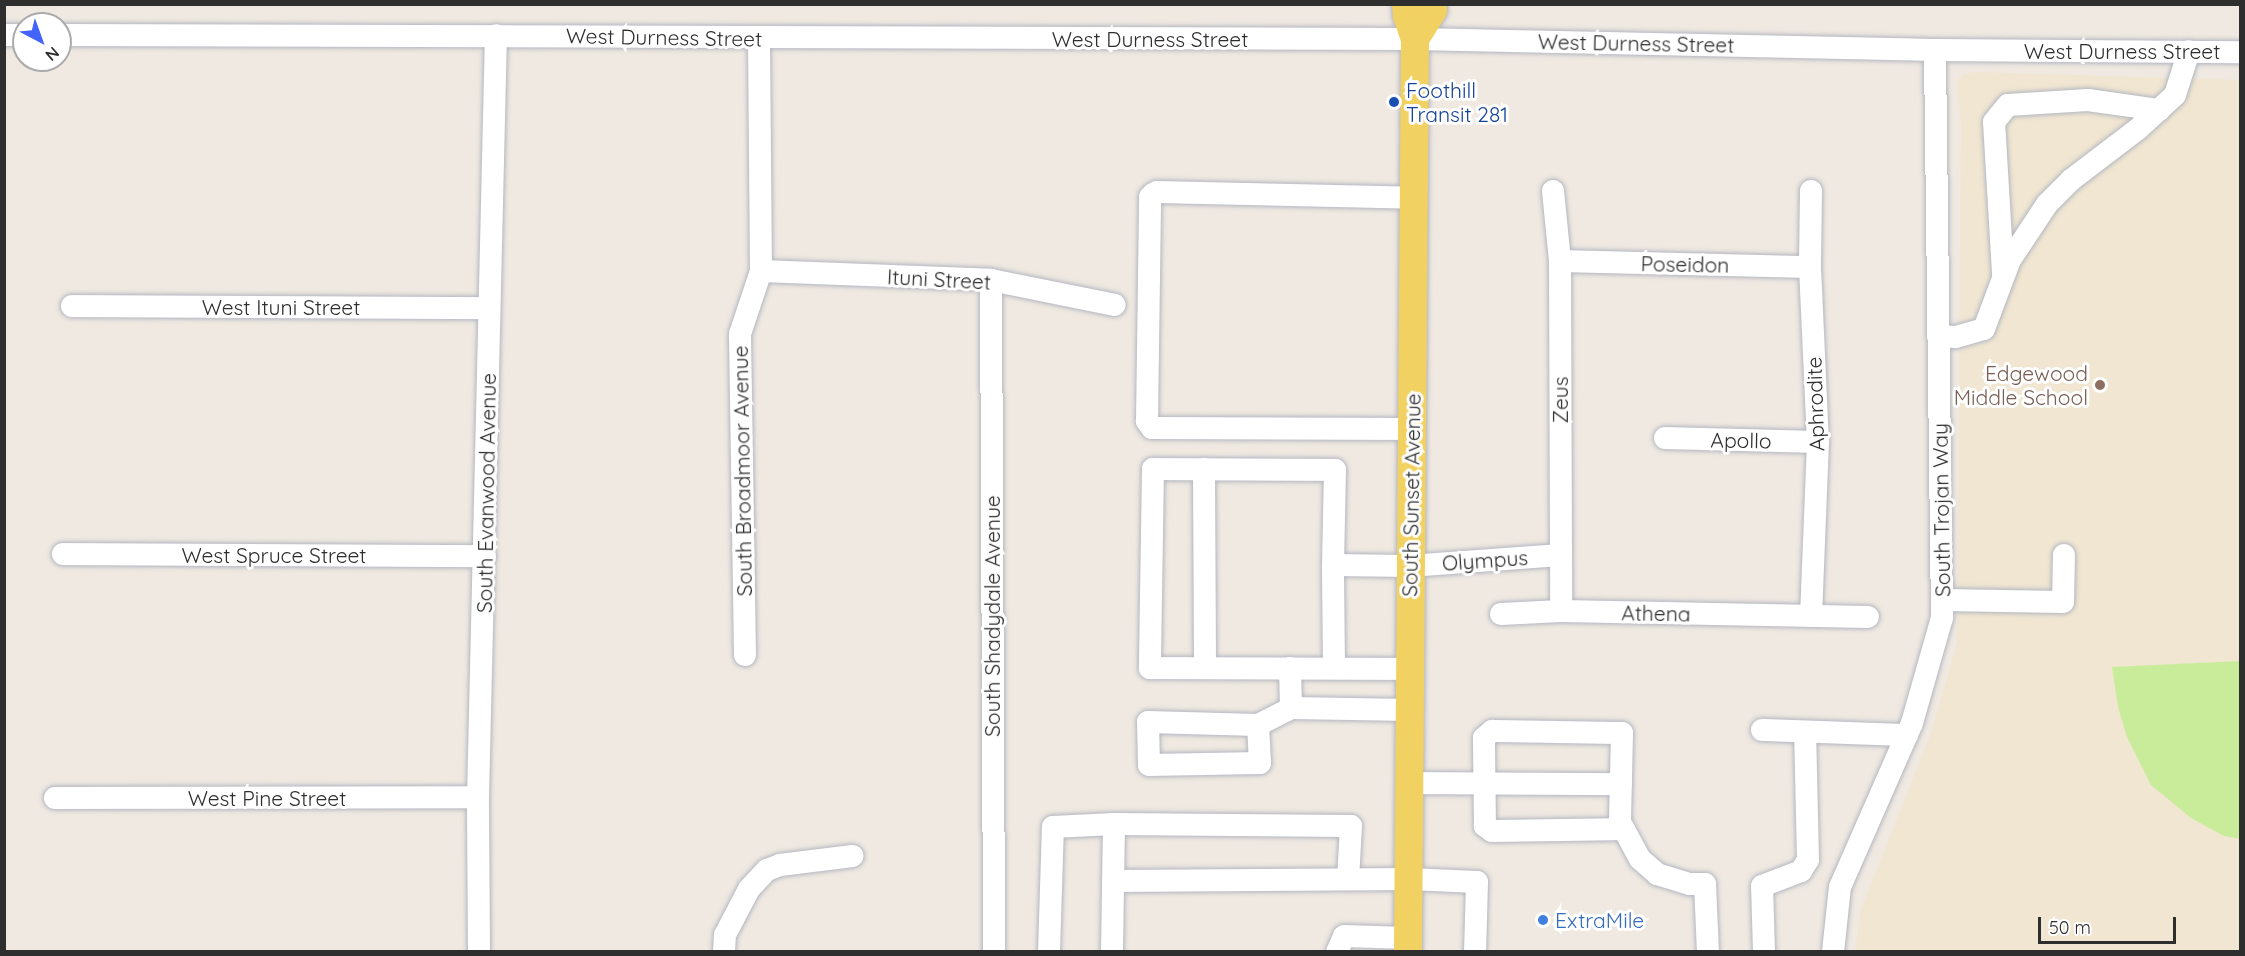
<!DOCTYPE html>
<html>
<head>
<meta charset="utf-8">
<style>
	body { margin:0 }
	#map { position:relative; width:2245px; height:956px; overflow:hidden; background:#efe9e1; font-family:Quicksand,sans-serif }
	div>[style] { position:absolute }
	.education>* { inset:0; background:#f0e6d1 }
	.pitch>* { inset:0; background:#c9ec9a }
	.roads { filter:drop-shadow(0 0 2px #b4b7c1) drop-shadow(0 0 2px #b4b7c1) }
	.minor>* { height:22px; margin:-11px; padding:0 11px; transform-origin:11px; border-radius:11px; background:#fff }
	.major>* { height:28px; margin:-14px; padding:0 14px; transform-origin:14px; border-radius:14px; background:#f2d163 }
	.dots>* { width:16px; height:16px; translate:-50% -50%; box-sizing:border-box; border:3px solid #fff; border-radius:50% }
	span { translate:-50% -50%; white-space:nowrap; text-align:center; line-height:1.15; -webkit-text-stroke:6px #fff; paint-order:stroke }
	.street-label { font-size:21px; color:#2e2e2e }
	.transit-label { font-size:21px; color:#164399 }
	.left { translate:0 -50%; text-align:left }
	.education-label { font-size:21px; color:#785e54 }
	.right { translate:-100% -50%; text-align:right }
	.shop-label { font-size:21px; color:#366cbe }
	.frame { position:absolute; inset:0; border:6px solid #2e2e2e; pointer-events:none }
	.north { position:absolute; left:12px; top:12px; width:60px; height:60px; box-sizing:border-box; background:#fff; border:2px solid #ababab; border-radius:50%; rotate:139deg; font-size:16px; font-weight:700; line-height:24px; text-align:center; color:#2e2e2e }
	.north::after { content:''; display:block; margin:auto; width:21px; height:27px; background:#4264fb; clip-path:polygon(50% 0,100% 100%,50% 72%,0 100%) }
	.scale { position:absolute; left:2038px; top:917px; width:138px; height:27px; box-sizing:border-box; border:3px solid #2e2e2e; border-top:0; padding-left:8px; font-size:18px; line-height:21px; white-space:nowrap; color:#2e2e2e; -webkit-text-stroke:4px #fff; paint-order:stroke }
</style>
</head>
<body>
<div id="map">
	<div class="education">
		<i style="clip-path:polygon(1977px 72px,2240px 80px,2240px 951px,1855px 952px,1861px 910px,1931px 733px,1957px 644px,1961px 126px,1957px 83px,1963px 74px)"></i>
	</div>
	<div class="pitch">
		<i style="clip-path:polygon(2240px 661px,2240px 839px,2224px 836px,2191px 818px,2151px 785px,2127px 737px,2118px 707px,2112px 667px)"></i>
	</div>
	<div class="roads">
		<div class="minor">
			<i style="left:4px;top:35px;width:20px"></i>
			<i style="left:60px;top:35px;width:1355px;rotate:0.17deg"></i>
			<i style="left:1415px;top:39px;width:520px;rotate:1.21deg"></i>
			<i style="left:1935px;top:50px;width:305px;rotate:0.4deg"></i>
			<i style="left:1553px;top:191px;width:70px;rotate:84.3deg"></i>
			<i style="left:1560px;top:261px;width:350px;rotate:89.8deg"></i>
			<i style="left:1811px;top:191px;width:76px;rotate:90.8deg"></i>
			<i style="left:1810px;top:267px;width:175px;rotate:87.4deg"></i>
			<i style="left:1818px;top:442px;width:174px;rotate:92.3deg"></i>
			<i style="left:1560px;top:261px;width:250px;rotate:1.4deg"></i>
			<i style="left:761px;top:271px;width:230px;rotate:2.2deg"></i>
			<i style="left:991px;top:280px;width:126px;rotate:11.4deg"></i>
			<i style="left:2003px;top:273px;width:151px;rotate:-93.4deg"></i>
			<i style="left:1994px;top:122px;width:22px;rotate:-51deg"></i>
			<i style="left:2008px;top:105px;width:80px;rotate:-3.6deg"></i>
			<i style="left:2088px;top:100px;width:72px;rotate:8deg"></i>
			<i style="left:991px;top:280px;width:672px;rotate:89.74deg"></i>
			<i style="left:72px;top:306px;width:417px;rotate:0.3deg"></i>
			<i style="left:1938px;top:336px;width:18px;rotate:3deg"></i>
			<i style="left:1956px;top:337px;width:29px;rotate:-16deg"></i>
			<i style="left:1984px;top:329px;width:74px;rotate:-69.4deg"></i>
			<i style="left:2010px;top:260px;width:67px;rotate:-56.5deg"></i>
			<i style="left:2047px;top:204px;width:34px;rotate:-45deg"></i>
			<i style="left:2071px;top:180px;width:84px;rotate:-37.3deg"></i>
			<i style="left:2138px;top:129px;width:50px;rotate:-42.6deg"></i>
			<i style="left:2175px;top:95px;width:46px;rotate:-72.3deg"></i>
			<i style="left:1412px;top:429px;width:260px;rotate:-179.8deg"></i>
			<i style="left:1152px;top:428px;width:9px;rotate:-126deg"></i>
			<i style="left:1147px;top:421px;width:224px;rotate:-89.2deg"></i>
			<i style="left:1150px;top:197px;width:4px;rotate:-45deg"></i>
			<i style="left:1153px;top:194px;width:4px;rotate:-27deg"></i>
			<i style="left:1157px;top:192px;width:257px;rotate:1.3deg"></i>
			<i style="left:1665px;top:438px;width:153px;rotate:1.5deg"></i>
			<i style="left:1204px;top:469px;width:199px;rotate:89.7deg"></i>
			<i style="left:63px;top:554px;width:422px;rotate:0.3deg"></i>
			<i style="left:1333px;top:565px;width:95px;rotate:-88.8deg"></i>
			<i style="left:1335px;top:470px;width:182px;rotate:-179.7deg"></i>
			<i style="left:1153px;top:469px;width:199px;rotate:90.9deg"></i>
			<i style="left:1150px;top:668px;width:260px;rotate:0.2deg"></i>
			<i style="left:1942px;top:600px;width:121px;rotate:0.9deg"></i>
			<i style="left:2063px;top:602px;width:47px;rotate:-88.8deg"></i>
			<i style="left:1501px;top:614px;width:60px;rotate:-2.9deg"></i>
			<i style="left:1561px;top:611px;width:307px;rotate:1.1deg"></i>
			<i style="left:745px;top:655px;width:321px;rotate:-90.9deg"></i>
			<i style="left:740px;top:334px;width:66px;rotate:-71.6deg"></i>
			<i style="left:761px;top:271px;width:233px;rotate:-90.5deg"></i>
			<i style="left:1334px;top:668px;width:103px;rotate:-90.6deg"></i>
			<i style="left:1333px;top:565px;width:77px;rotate:0.7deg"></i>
			<i style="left:1410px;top:566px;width:150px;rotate:-4.2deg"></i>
			<i style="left:1291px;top:708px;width:119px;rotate:1deg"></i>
			<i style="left:1258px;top:725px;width:38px;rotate:87deg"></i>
			<i style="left:1260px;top:763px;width:111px;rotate:179deg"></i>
			<i style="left:1149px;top:765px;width:43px;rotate:-91.3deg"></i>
			<i style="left:1148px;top:722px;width:110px;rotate:1.6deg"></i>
			<i style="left:1258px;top:725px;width:37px;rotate:-27deg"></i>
			<i style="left:1291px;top:708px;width:40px;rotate:-91.4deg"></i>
			<i style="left:1762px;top:730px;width:145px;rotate:2deg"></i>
			<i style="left:1409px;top:783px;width:212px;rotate:0.3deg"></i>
			<i style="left:55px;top:798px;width:423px;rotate:-0.1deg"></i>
			<i style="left:1114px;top:824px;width:237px;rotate:0.5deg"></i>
			<i style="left:1351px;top:826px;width:53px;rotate:93.2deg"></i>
			<i style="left:1623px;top:829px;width:131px;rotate:179.1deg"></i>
			<i style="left:1492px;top:831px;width:9px;rotate:-144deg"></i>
			<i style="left:1485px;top:826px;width:88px;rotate:-90.7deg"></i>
			<i style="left:1484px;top:738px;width:11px;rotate:-41deg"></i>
			<i style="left:1492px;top:731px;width:130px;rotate:0.9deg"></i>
			<i style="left:1622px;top:733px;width:89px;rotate:91.3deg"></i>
			<i style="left:1620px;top:822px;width:42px;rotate:61.6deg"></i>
			<i style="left:1640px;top:859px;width:23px;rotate:41deg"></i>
			<i style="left:1657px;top:874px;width:34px;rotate:17deg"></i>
			<i style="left:1690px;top:884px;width:15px"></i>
			<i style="left:1705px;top:884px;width:68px;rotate:87.5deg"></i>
			<i style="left:1113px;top:881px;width:296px;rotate:-0.4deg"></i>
			<i style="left:1409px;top:879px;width:68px;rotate:2.5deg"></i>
			<i style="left:1477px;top:882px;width:70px;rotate:91.6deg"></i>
			<i style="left:479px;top:952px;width:155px;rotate:-90.4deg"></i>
			<i style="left:478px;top:797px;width:762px;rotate:-88.65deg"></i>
			<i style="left:724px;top:952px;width:17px;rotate:-87deg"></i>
			<i style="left:725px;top:935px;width:52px;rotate:-62.4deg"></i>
			<i style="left:749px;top:889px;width:26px;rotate:-47deg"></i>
			<i style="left:767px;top:870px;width:14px;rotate:-21deg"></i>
			<i style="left:780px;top:865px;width:73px;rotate:-7.1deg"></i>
			<i style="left:1049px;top:952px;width:125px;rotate:-88.2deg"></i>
			<i style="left:1053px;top:827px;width:61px;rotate:-2.8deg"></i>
			<i style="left:1114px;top:824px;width:128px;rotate:90.9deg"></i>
			<i style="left:1337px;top:952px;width:17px;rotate:-66deg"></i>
			<i style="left:1344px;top:936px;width:64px;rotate:1.8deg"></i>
			<i style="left:1764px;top:952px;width:66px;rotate:-91.7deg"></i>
			<i style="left:1762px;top:886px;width:42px;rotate:-21deg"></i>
			<i style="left:1801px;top:871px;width:13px;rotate:-58deg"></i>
			<i style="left:1808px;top:860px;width:128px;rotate:-91.3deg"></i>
			<i style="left:1833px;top:952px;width:65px;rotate:-83.9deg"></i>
			<i style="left:1840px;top:887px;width:179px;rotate:-66.3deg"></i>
			<i style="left:1912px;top:723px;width:109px;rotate:-74.1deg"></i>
			<i style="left:1942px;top:618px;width:568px;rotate:-90.71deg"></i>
		</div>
		<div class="major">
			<i style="left:1406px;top:4px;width:12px;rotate:85deg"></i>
			<i style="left:1407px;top:16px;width:24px;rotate:71deg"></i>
			<i style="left:1415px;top:39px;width:913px;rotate:90.44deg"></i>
			<i style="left:1415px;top:39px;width:34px;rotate:-58deg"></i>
			<i style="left:1433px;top:10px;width:6px;rotate:-90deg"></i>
		</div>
	</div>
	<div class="dots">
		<i style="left:1394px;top:102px;background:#1a4fb4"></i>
		<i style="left:2100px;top:385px;background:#8d6e63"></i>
		<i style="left:1543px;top:920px;background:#3f7fe0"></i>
	</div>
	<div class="street-label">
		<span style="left:664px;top:37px;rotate:1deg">West Durness Street</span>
		<span style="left:1150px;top:39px">West Durness Street</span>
		<span style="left:1636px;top:43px;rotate:1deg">West Durness Street</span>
		<span style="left:2122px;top:51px">West Durness Street</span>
		<span style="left:1685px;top:264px;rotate:1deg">Poseidon</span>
		<span style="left:939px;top:279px;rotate:3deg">Ituni Street</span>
		<span style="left:281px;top:307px">West Ituni Street</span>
		<span style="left:1560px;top:400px;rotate:-90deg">Zeus</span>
		<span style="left:1815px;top:404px;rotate:-92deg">Aphrodite</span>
		<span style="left:1741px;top:440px;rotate:1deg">Apollo</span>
		<span style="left:742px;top:471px;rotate:-91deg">South Broadmoor Avenue</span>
		<span style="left:486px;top:493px;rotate:-89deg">South Evanwood Avenue</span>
		<span style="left:1411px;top:495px;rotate:-89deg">South Sunset Avenue</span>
		<span style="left:1941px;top:510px;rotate:-91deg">South Trojan Way</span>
		<span style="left:274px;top:555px">West Spruce Street</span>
		<span style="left:1485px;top:560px;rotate:-4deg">Olympus</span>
		<span style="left:1656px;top:613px;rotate:1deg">Athena</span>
		<span style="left:992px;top:616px;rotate:-90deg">South Shadydale Avenue</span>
		<span style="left:267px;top:798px">West Pine Street</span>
	</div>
	<div class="transit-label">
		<span class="left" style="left:1406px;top:102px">Foothill<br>Transit 281</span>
	</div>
	<div class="education-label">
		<span class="right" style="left:2088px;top:385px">Edgewood<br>Middle School</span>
	</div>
	<div class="shop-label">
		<span class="left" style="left:1555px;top:920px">ExtraMile</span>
	</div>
	<div class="frame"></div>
	<div class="north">N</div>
	<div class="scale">50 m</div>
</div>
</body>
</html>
